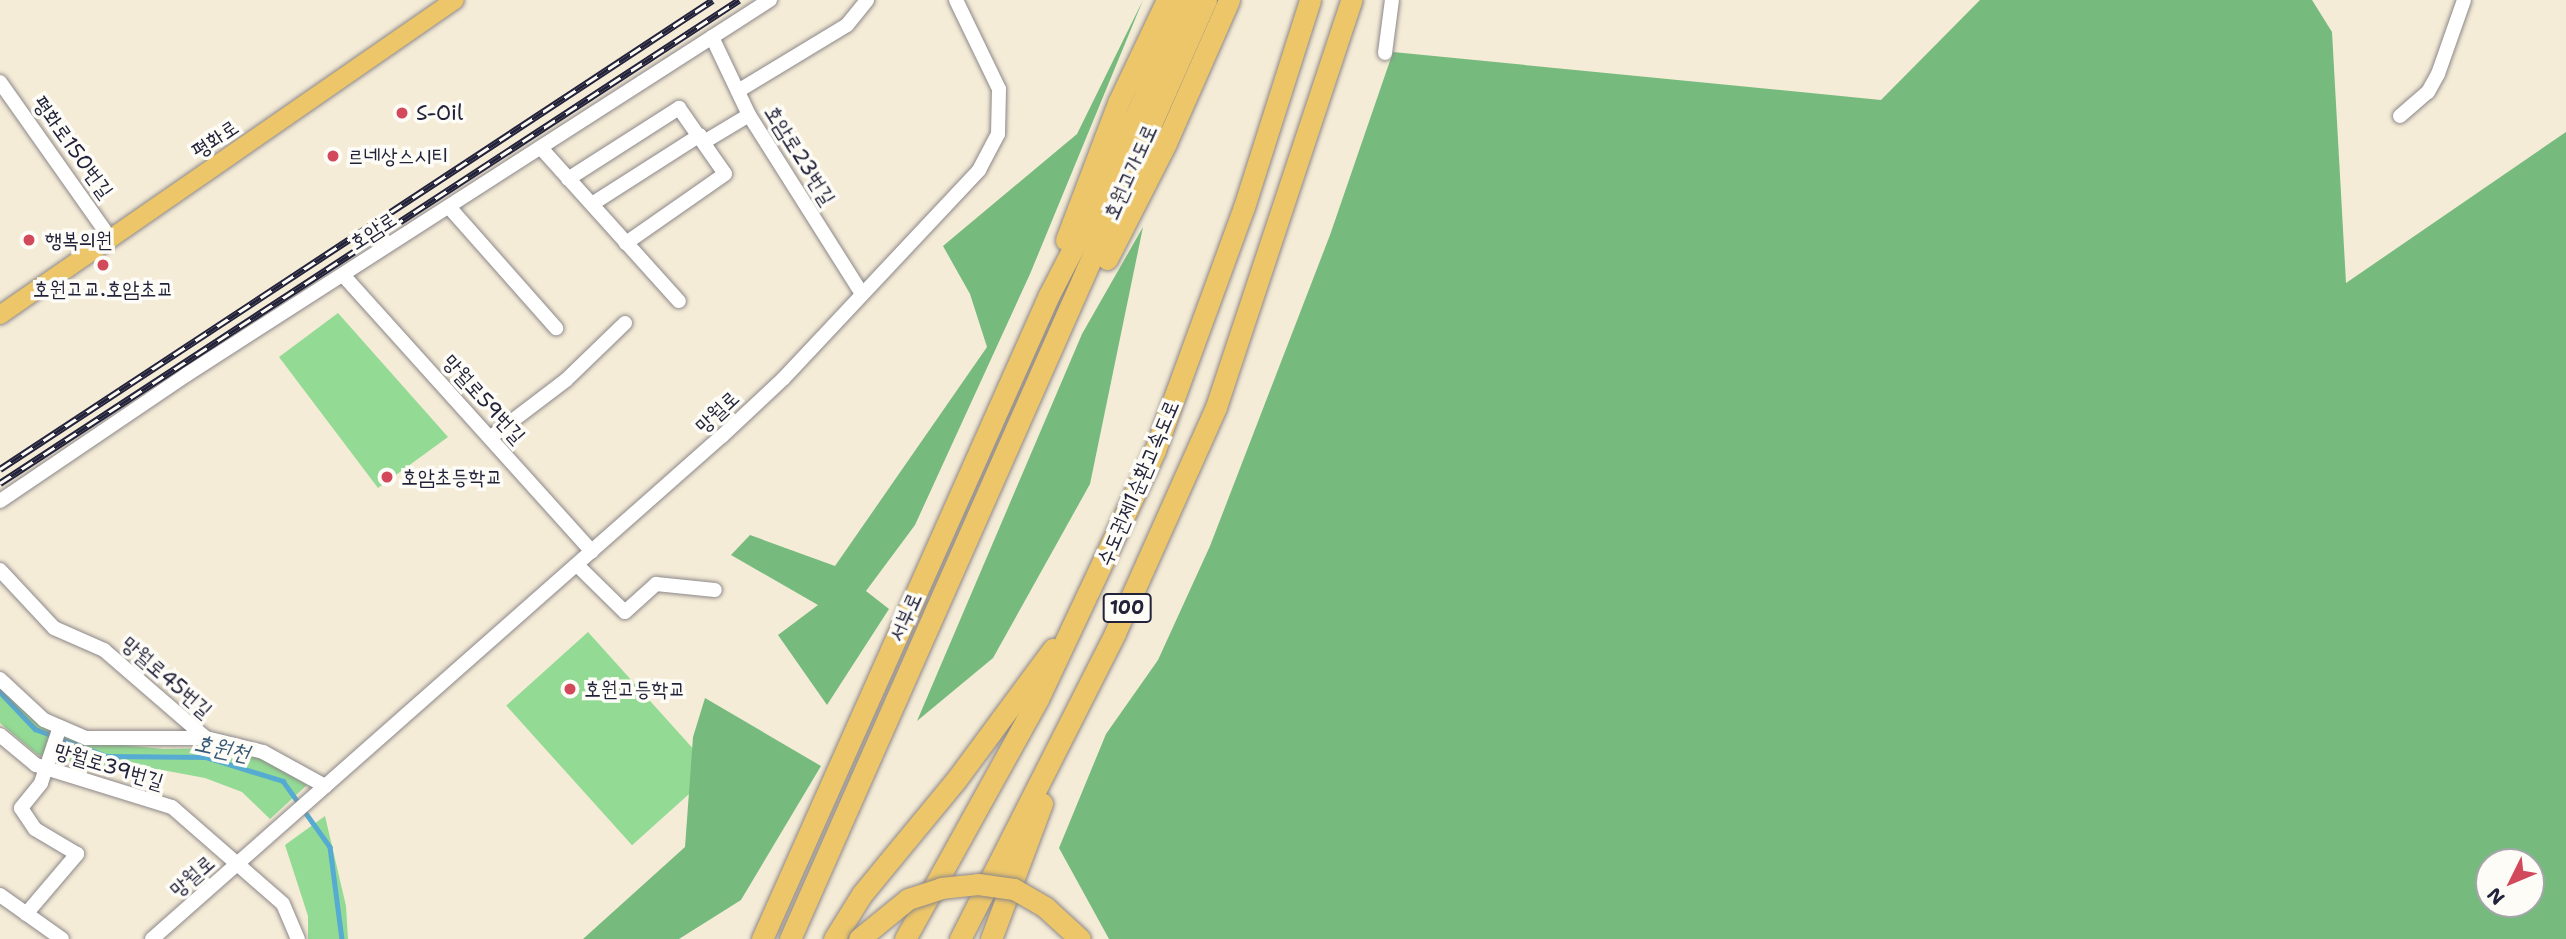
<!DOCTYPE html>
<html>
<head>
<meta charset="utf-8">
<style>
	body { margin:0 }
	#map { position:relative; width:2566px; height:939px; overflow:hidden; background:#f5ecd7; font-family:"Shantell Sans","Poor Story",sans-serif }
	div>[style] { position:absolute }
	.green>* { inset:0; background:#93da94; transform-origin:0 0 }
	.forest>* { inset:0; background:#76ba7e }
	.stream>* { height:4.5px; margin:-2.25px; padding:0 2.25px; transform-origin:2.25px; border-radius:2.25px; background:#55abd1 }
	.roads { filter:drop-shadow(0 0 2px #8c8789) drop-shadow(0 0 2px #8c8789) }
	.minor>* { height:14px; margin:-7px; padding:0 7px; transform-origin:7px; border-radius:7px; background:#fff }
	.major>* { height:18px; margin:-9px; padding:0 9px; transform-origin:9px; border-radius:9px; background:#ecc669 }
	.highway>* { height:21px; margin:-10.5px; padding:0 10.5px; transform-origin:10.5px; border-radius:10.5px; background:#ecc669 }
	.rail>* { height:7px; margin-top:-3.5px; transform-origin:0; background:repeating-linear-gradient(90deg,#fdfcf7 0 13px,#22223b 0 26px); box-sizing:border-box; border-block:2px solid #22223b }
	.bridges { filter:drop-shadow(0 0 2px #8c8789) drop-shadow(0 0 2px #8c8789) }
	.highway-bridge>* { height:21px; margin:-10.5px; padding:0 10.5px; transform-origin:10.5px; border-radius:10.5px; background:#ecc669 }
	.dots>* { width:19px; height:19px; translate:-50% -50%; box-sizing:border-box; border:4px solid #fdfcf7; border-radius:50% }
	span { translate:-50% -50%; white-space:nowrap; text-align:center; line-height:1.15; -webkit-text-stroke:7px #fdfcf7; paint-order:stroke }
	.shield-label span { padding:2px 5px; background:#fdfcf7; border:2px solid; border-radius:5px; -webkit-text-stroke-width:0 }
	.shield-label { font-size:19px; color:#22223b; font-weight:700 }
	.poi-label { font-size:21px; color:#22223b }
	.left { translate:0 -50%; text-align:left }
	.street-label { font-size:21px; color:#22223b }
	.water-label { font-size:23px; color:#365977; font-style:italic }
	.north { position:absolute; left:2475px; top:848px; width:70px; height:70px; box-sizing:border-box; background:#fdfcf7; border:2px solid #a5a5ac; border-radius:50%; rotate:227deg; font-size:19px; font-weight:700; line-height:28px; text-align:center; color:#22223b }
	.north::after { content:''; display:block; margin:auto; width:24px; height:32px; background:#d1495b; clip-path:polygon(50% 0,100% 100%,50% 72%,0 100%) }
</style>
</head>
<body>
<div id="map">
	<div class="green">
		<i style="clip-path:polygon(338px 313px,448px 437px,378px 488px,279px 357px)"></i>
		<i style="left:588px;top:632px;width:188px;height:110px;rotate:48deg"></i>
		<i style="clip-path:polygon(0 684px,41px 724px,91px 742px,164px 749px,216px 748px,261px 758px,307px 785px,270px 819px,242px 792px,205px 778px,157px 769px,113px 770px,38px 755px,0 723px)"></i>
		<i style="clip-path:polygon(325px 816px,346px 906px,348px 939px,308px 939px,308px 916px,285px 845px)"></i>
	</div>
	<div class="forest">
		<i style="clip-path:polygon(1143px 0,1030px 274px,915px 525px,866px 591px,889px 609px,827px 705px,778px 635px,818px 605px,731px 555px,750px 535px,835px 566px,987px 347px,970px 294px,943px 246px,1077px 134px)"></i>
		<i style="clip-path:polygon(evenodd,1980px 0,2312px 0,2332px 32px,2346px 283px,2566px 132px,2566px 939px,1109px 939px,1059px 848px,1106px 734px,1158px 660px,1210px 546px,1330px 235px,1393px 52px,1881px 100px,1980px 0,2489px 862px,2531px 862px,2531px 904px,2489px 904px,2489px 862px)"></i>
		<i style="clip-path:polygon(1143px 227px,1090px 484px,993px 658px,917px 721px,1082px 334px)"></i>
		<i style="clip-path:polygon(705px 698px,821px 766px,741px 900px,679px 939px,583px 939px,685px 847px,693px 737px)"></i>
	</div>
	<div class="stream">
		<i style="left:0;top:692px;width:51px;rotate:46.6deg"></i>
		<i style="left:35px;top:729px;width:77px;rotate:20.6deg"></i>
		<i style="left:107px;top:756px;width:99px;rotate:0.6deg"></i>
		<i style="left:206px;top:757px;width:81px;rotate:17.3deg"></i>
		<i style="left:283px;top:781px;width:81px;rotate:54.5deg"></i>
		<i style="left:330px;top:847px;width:93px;rotate:82.6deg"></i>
	</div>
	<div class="roads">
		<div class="minor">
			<i style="left:712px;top:37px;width:86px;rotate:64.6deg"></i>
			<i style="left:749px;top:115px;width:209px;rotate:57.7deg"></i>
			<i style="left:1385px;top:53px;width:53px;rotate:-82.5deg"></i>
			<i style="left:0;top:82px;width:191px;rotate:54.8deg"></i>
			<i style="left:738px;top:91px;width:127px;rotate:-31.2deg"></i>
			<i style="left:847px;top:25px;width:32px;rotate:-51deg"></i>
			<i style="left:2400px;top:116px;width:37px;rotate:-41deg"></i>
			<i style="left:2428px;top:92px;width:21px;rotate:-61deg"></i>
			<i style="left:2438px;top:74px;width:78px;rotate:-70.6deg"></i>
			<i style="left:704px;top:142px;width:52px;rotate:-31deg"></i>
			<i style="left:541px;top:148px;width:206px;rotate:48deg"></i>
			<i style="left:568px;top:179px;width:132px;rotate:-32.6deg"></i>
			<i style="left:679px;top:108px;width:80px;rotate:55.1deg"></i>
			<i style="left:725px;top:174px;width:121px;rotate:145.1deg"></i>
			<i style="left:592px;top:204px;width:128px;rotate:-32.6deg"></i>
			<i style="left:449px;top:207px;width:162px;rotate:48.5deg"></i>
			<i style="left:343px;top:275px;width:372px;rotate:48deg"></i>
			<i style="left:491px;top:437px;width:94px;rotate:-37.2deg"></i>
			<i style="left:566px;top:380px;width:82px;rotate:-44deg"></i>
			<i style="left:0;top:501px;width:225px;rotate:-34.1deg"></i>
			<i style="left:186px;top:375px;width:694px;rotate:-32.71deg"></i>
			<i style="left:577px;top:565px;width:67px;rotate:44.4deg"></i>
			<i style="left:625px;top:612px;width:42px;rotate:-42.1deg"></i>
			<i style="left:656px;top:584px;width:59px;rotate:5.8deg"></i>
			<i style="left:0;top:570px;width:79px;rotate:47deg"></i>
			<i style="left:54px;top:628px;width:55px;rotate:23.7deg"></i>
			<i style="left:104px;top:650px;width:135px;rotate:40.8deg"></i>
			<i style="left:206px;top:738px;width:59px;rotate:13.8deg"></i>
			<i style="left:263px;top:752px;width:71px;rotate:28.7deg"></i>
			<i style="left:0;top:679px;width:60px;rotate:43deg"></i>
			<i style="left:44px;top:720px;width:46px;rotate:23.2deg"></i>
			<i style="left:86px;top:738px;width:120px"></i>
			<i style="left:0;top:735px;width:47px;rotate:39.8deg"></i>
			<i style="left:36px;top:765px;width:142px;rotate:17.2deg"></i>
			<i style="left:172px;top:807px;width:147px;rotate:41.1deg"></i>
			<i style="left:283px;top:904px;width:38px;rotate:67deg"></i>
			<i style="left:0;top:895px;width:76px;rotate:35.4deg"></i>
			<i style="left:26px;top:914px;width:79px;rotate:-49.6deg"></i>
			<i style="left:77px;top:854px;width:49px;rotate:-149.2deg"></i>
			<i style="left:35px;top:829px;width:25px;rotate:-124deg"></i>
			<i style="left:21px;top:808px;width:32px;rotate:-51deg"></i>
			<i style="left:41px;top:783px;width:59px;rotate:-71.3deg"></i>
			<i style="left:152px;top:939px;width:760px;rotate:-41.43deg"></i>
			<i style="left:722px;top:436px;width:83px;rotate:-43.1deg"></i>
			<i style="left:783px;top:379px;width:287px;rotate:-46.8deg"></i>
			<i style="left:979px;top:170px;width:41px;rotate:-62.2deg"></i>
			<i style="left:998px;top:134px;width:45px;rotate:-88.7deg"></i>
			<i style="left:999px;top:89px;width:99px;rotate:-115.8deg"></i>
		</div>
		<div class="major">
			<i style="left:0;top:315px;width:553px;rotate:-34.7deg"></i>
		</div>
		<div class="highway">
			<i style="left:1066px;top:240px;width:147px;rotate:-69.2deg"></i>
			<i style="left:1118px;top:103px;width:114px;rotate:-64.6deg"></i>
			<i style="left:1107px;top:259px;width:130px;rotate:-63deg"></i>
			<i style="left:1166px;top:143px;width:156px;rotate:-66.2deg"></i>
			<i style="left:762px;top:939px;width:705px;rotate:-65.98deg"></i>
			<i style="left:1049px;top:295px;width:100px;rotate:-62.7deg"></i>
			<i style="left:1095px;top:206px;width:226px;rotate:-65.9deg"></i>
			<i style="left:790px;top:939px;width:1027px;rotate:-66.11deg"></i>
			<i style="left:834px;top:939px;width:53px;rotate:-58.1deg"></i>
			<i style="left:862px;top:894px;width:148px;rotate:-50.5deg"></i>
			<i style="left:956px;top:780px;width:163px;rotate:-53.5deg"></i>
			<i style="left:905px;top:939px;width:274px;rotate:-61deg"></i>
			<i style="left:1038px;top:699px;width:275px;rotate:-64.8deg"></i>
			<i style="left:1155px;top:450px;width:259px;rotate:-69.9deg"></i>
			<i style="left:1244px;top:207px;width:217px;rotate:-72.3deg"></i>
			<i style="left:960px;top:939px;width:343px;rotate:-63.1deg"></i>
			<i style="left:1115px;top:633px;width:248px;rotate:-65.9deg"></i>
			<i style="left:1216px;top:407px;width:429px;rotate:-71.6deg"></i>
			<i style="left:991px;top:939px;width:145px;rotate:-69.4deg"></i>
		</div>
	</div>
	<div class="rail">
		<i style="left:0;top:469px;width:853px;rotate:-33.34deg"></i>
		<i style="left:0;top:483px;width:883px;rotate:-33.17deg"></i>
	</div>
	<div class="bridges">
		<div class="highway-bridge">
			<i style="left:859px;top:939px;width:63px;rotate:-39.2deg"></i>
			<i style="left:908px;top:899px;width:35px;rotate:-18deg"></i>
			<i style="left:941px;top:888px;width:37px;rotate:-6deg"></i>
			<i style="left:978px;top:884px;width:36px;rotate:8deg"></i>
			<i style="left:1014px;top:889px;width:36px;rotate:30deg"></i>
			<i style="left:1045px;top:907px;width:47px;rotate:42.4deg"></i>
		</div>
	</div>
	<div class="dots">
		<i style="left:402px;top:113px;background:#d1495b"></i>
		<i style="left:333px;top:156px;background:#d1495b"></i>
		<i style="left:29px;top:240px;background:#d1495b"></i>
		<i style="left:103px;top:265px;background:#d1495b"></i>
		<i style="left:387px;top:477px;background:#d1495b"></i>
		<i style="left:570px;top:689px;background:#d1495b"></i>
	</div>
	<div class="shield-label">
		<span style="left:1127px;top:608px">100</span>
	</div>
	<div class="poi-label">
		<span class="left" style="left:416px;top:113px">S-Oil</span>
		<span class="left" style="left:347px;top:156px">르네상스시티</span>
		<span class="left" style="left:45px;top:240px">행복의원</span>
		<span style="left:103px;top:289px">호원고교.호암초교</span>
		<span class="left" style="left:401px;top:477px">호암초등학교</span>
		<span class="left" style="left:584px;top:689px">호원고등학교</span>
	</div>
	<div class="street-label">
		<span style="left:215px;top:139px;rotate:-34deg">평화로</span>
		<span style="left:73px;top:147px;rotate:54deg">평화로150번길</span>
		<span style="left:800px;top:155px;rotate:58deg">호암로23번길</span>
		<span style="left:1130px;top:172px;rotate:-66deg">호원고가도로</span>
		<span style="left:373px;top:231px;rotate:-33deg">호암로</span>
		<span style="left:484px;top:399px;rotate:48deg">망월로59번길</span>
		<span style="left:717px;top:412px;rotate:-43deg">망월로</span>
		<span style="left:1138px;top:483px;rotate:-67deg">수도권제1순환고속도로</span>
		<span style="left:905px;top:617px;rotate:-66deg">서부로</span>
		<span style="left:167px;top:677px;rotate:41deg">망월로45번길</span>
		<span style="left:109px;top:766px;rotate:17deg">망월로39번길</span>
		<span style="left:192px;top:876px;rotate:-41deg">망월로</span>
	</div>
	<div class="water-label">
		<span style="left:222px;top:748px;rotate:12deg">호원천</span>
	</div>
	<div class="north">N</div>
</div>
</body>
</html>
